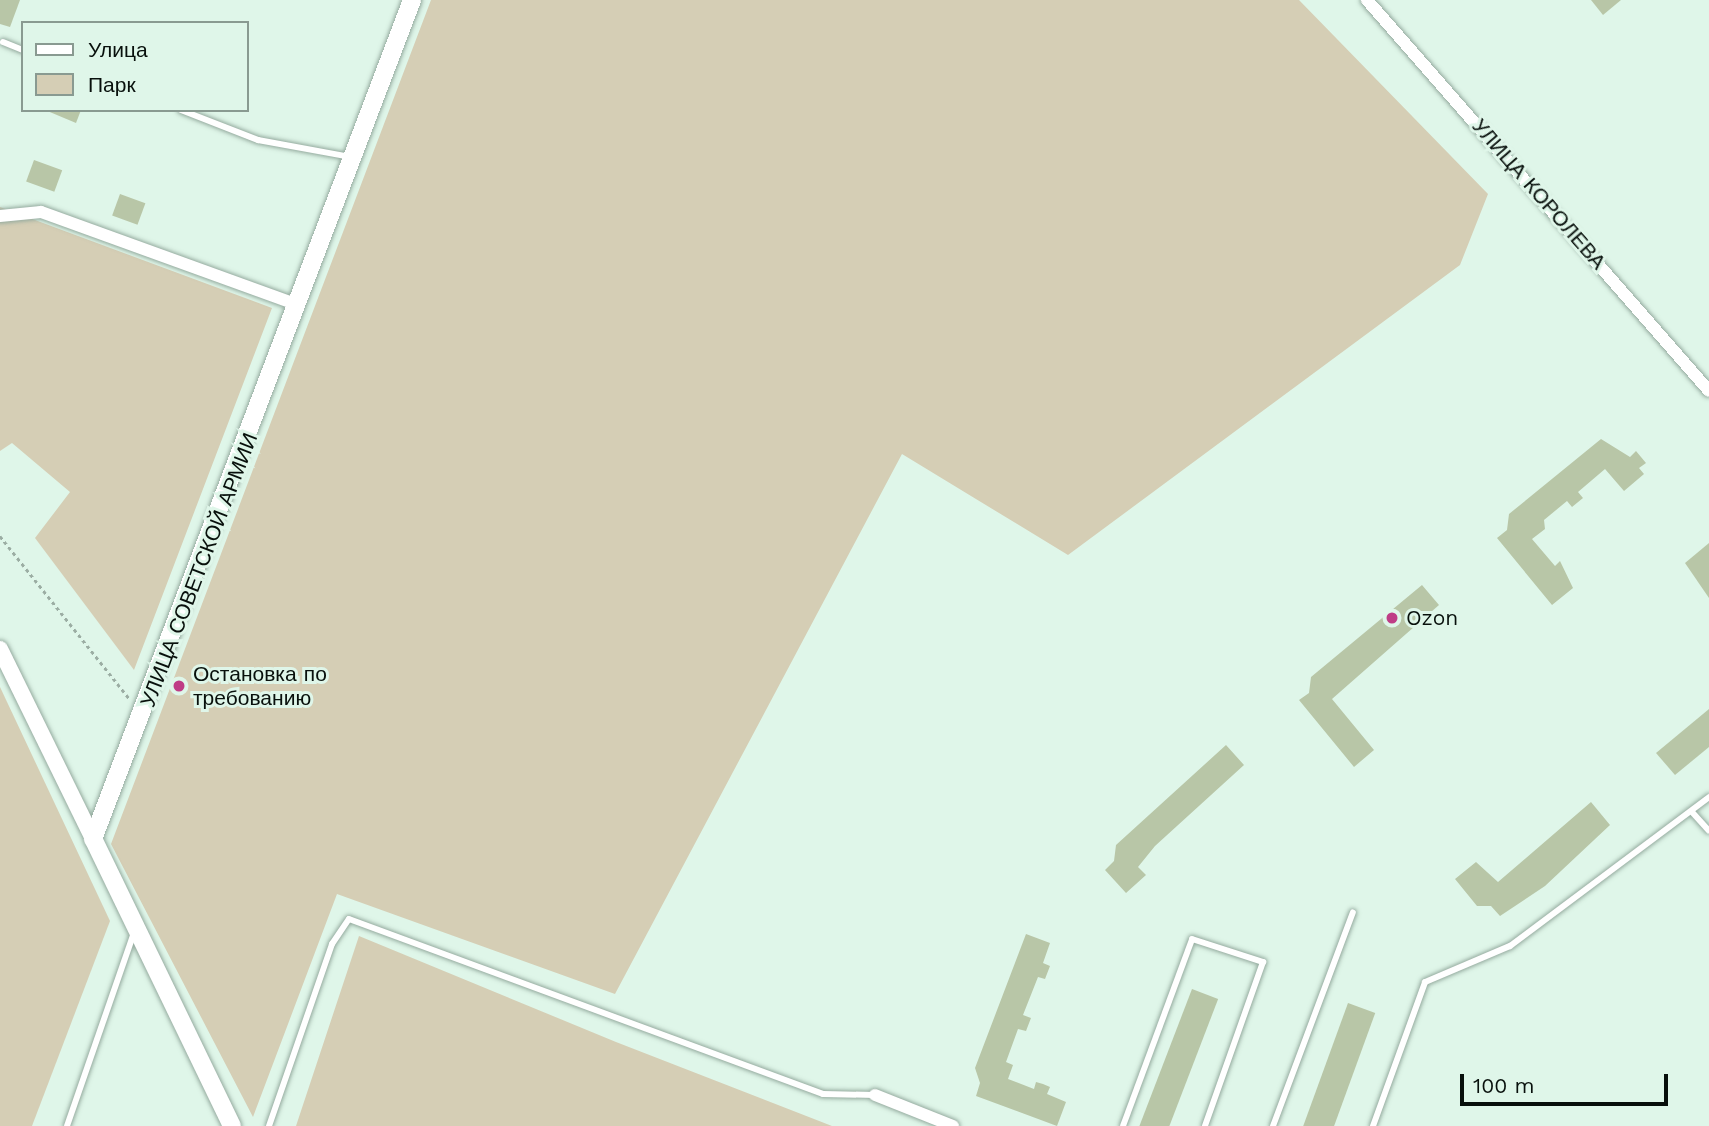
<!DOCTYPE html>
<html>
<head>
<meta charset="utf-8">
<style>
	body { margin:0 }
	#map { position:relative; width:1709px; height:1126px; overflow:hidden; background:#dff6e9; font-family:"Work Sans",sans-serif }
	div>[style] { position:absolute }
	.green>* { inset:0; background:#d5ceb5 }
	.building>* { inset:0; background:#b8c6a7; transform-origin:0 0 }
	.path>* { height:2.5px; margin-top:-1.25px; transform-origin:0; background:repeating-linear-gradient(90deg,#9bada3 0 3.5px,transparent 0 7px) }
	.roads { filter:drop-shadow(0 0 2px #95ab9f) drop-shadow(0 0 2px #95ab9f) }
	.service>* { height:6px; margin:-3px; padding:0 3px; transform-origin:3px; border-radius:3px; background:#fff }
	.minor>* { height:12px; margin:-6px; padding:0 6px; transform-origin:6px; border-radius:6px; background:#fff }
	.tertiary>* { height:16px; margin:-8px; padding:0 8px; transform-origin:8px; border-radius:8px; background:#fff }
	.secondary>* { height:18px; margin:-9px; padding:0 9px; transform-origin:9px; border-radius:9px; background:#fff }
	.dots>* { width:19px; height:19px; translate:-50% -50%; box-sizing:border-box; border:4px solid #dff6e9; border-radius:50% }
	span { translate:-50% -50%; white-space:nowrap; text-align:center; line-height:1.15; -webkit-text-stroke:6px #dff6e9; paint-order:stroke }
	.street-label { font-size:21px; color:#08100c }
	.poi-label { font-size:21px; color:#08100c }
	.left { translate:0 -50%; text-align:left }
	.legend { position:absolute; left:21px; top:21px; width:228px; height:91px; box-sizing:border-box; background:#dff6e9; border:2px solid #899a91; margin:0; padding:9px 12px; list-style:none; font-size:21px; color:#08100c }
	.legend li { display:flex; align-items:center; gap:14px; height:35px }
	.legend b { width:35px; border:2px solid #899a91 }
	.scale { position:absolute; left:1460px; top:1074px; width:208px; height:32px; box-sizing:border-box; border:4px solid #08100c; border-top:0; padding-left:9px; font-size:21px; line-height:24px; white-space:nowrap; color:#08100c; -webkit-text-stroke:5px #dff6e9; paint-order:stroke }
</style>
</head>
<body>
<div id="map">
	<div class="green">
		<i style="clip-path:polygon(431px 0,1299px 0,1488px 194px,1460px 265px,1068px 555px,902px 454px,615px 994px,337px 894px,253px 1117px,111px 844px)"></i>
		<i style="clip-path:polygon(0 207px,272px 308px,134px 670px,35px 538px,70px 492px,12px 443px,0 451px)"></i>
		<i style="clip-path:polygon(0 687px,110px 921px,32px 1126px,0 1126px)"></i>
		<i style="clip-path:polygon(359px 936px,616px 1042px,832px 1126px,296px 1126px)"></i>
	</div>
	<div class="building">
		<i style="clip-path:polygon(0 0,20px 0,10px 27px,0 24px)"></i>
		<i style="clip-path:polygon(1591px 0,1621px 0,1603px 15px)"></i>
		<i style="clip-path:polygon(45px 110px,81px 110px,76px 123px)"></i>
		<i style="left:34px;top:160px;width:30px;height:23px;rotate:20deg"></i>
		<i style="left:120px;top:194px;width:27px;height:23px;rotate:20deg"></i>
		<i style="clip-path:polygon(1601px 439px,1630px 457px,1636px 451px,1646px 463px,1639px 468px,1644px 474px,1624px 491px,1605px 469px,1578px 492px,1583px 498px,1572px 507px,1567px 501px,1544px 520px,1545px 529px,1532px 539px,1555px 566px,1560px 561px,1573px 588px,1552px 605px,1497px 538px,1507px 530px,1509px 514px)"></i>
		<i style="clip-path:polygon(1709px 543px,1709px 598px,1685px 563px)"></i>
		<i style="clip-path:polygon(1422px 585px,1439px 605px,1332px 699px,1374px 750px,1354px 767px,1299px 700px,1309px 693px,1311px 677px)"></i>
		<i style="clip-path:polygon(1709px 709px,1709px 747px,1675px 775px,1656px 753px)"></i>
		<i style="clip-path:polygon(1226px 745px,1244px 765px,1155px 846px,1138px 867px,1146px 875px,1126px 893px,1105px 870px,1114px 861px,1116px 845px)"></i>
		<i style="clip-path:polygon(1591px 802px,1610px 825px,1545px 886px,1500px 916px,1491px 906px,1477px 906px,1455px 879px,1476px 862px,1498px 882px)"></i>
		<i style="clip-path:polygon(1026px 934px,1050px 943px,1043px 963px,1050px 966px,1045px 979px,1038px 977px,1023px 1015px,1031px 1018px,1026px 1031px,1018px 1029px,1006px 1062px,1013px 1065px,1008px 1079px,1034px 1089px,1036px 1082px,1043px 1084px,1050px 1087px,1047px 1094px,1066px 1102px,1057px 1126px,976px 1096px,980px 1083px,975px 1068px)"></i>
		<i style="left:1192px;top:989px;width:28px;height:147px;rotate:21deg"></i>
		<i style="left:1348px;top:1003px;width:29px;height:132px;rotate:20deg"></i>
	</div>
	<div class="path">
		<i style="left:0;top:536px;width:207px;rotate:51.5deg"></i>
	</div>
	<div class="roads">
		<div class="service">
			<i style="left:3px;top:42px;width:22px;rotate:22deg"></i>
			<i style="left:181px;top:110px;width:83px;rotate:21.3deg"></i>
			<i style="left:258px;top:140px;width:95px;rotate:10.4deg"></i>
			<i style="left:1692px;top:812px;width:25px;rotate:48deg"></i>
			<i style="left:67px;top:1126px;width:205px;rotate:-70.9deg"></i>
			<i style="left:269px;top:1126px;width:193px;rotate:-70.9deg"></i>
			<i style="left:332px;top:944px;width:30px;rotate:-56deg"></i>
			<i style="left:349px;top:919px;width:505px;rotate:20.26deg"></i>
			<i style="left:823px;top:1094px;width:52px;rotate:1.1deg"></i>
			<i style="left:1123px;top:1126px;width:199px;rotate:-69.7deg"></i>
			<i style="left:1192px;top:939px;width:75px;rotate:17.9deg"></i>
			<i style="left:1263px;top:962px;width:174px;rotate:109.5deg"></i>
			<i style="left:1273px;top:1126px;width:228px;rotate:-69.5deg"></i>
			<i style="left:1373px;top:1126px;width:153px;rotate:-70.1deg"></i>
			<i style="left:1425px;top:982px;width:92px;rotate:-23deg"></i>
			<i style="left:1510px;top:946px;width:249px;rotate:-36.8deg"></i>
		</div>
		<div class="minor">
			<i style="left:1367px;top:0;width:519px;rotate:48.82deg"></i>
			<i style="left:0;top:216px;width:41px;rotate:-5.6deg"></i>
			<i style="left:41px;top:212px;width:273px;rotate:19.9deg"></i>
			<i style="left:875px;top:1095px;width:84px;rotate:21.7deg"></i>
		</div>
		<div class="tertiary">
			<i style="left:0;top:649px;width:212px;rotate:63.9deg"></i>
		</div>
		<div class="secondary">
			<i style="left:232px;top:1126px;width:319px;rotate:-115.8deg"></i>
			<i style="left:93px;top:839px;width:898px;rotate:-69.18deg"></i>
		</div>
	</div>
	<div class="dots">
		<i style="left:1392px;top:618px;background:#bf3d86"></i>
		<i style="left:179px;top:686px;background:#bf3d86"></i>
	</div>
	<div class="street-label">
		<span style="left:1539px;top:194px;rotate:49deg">УЛИЦА КОРОЛЕВА</span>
		<span style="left:199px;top:570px;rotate:-69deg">УЛИЦА СОВЕТСКОЙ АРМИИ</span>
	</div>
	<div class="poi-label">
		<span class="left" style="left:1406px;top:618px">Ozon</span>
		<span class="left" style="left:193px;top:686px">Остановка по<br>требованию</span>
	</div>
	<ul class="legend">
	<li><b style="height:9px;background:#fff"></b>Улица</li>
	<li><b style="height:19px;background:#d5ceb5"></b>Парк</li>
	</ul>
	<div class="scale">100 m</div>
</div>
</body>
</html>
